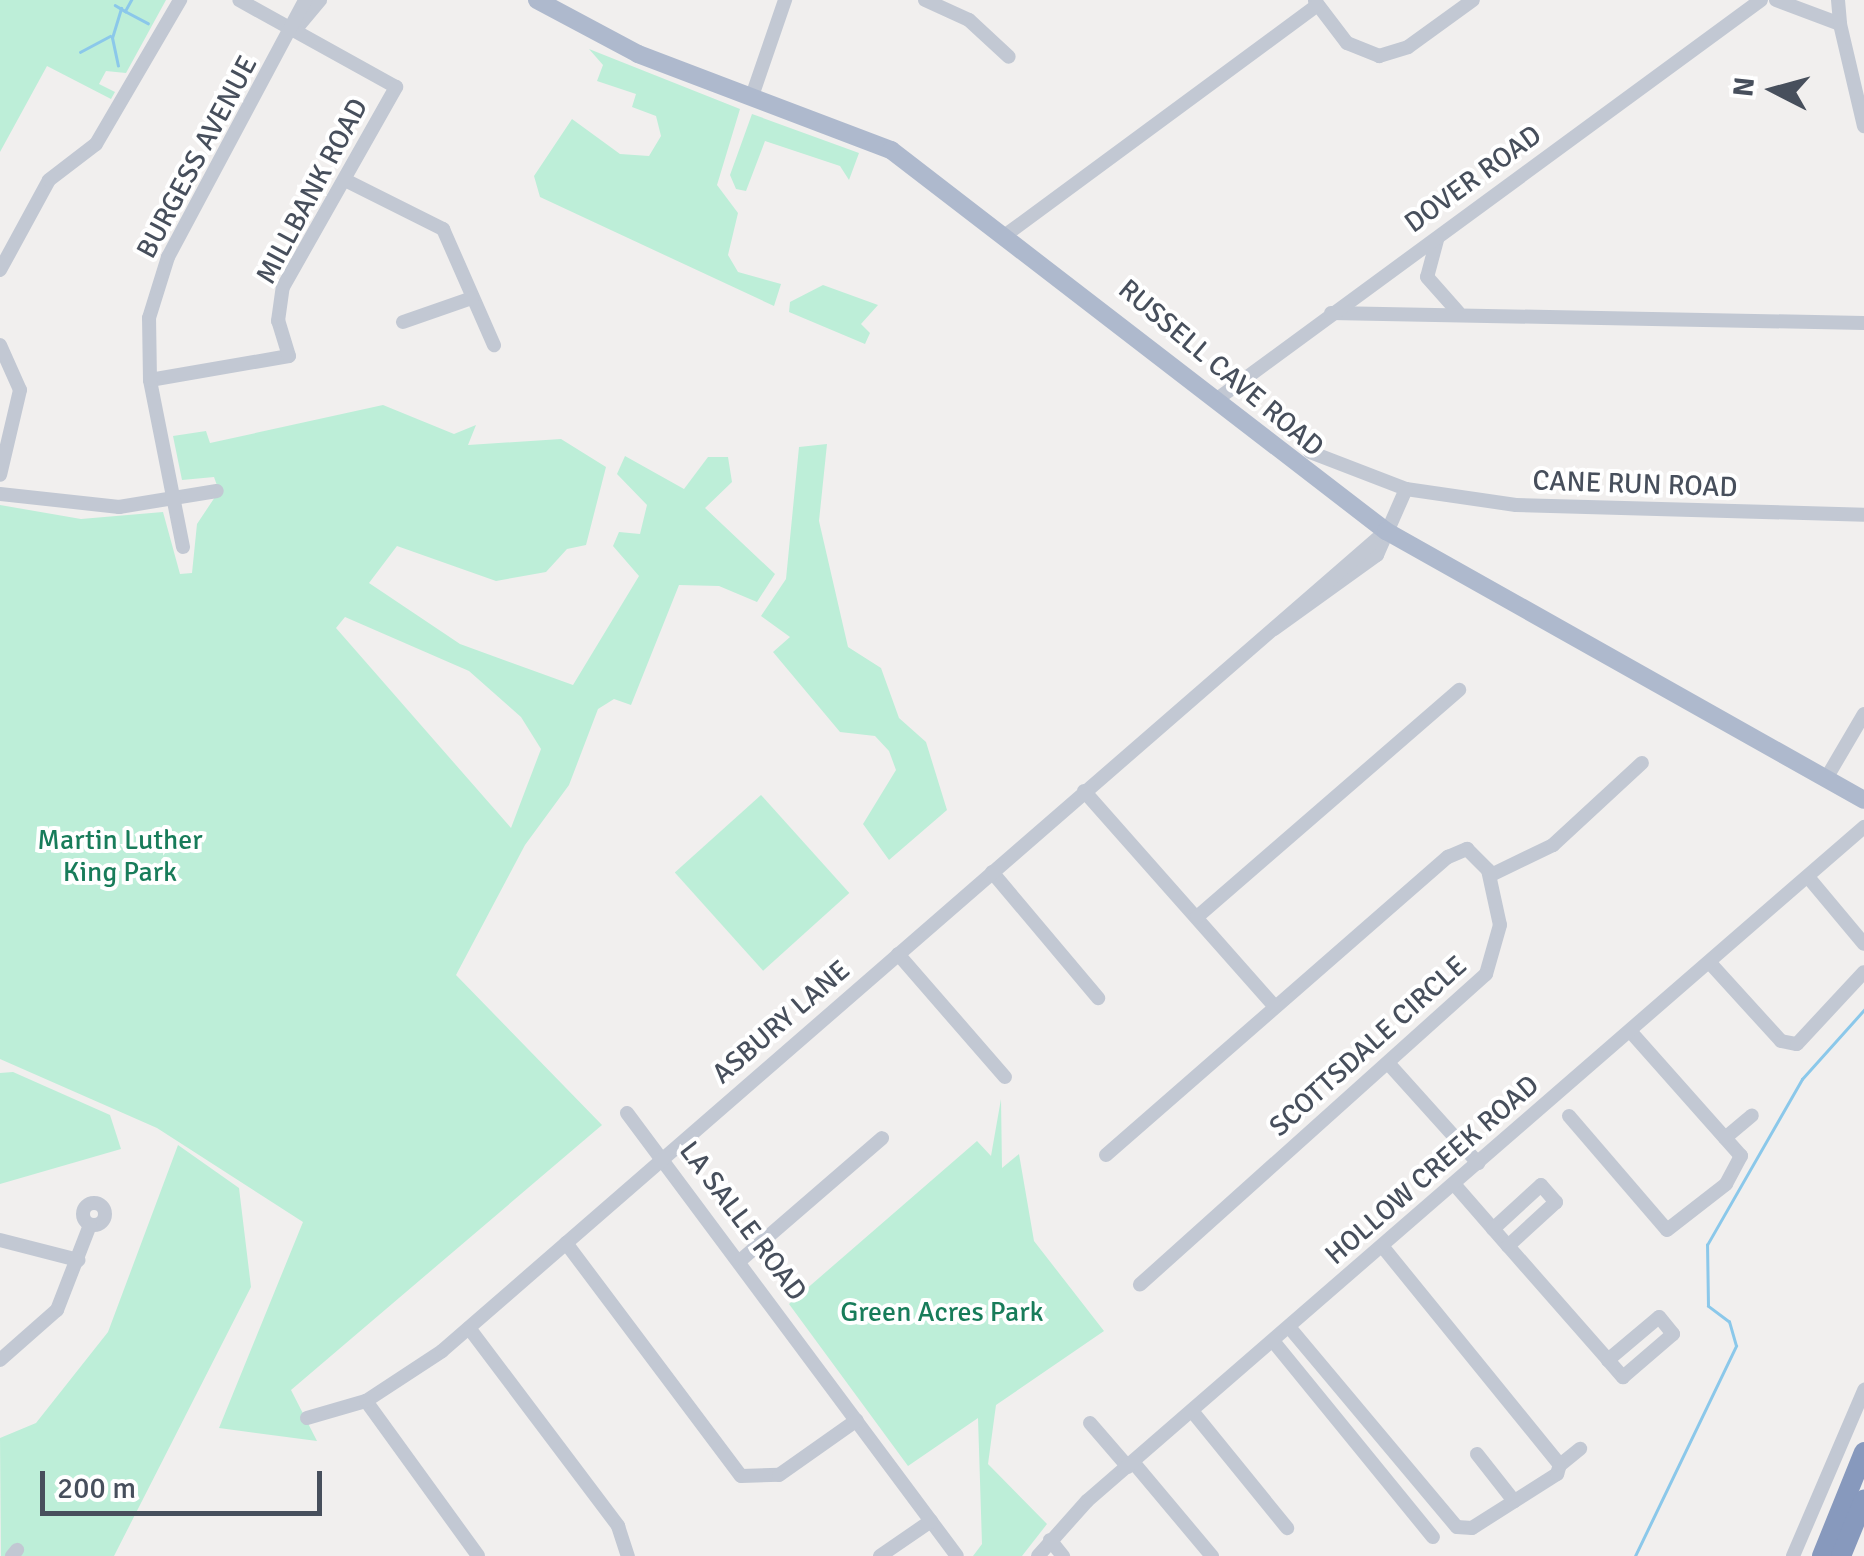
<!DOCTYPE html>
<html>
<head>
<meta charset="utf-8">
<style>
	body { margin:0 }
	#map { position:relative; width:1864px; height:1556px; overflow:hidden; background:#f1efee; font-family:Signika,sans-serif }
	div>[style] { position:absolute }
	.green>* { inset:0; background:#bdeed8; transform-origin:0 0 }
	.stream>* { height:2.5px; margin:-1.25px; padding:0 1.25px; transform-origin:1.25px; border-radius:1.25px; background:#8bc8ea }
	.minor>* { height:14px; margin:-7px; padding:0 7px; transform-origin:7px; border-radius:7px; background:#c2c8d3 }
	.minor>.ring { margin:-7px; padding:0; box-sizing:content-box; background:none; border:14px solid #c2c8d3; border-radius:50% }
	.major>* { height:18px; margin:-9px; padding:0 9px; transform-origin:9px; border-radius:9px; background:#aeb9cd }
	.highway>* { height:20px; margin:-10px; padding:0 10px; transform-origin:10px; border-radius:10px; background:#8799bd }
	span { translate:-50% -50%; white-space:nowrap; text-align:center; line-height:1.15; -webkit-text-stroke:8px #fff; paint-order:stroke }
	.street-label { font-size:28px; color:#474f5c }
	.park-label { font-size:28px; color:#187c5a }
	.north { position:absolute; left:1724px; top:40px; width:100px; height:100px; -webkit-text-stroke:8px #fff; paint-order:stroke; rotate:276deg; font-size:28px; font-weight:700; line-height:40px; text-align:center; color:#474f5c }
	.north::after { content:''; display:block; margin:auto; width:35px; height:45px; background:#474f5c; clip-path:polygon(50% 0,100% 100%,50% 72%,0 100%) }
	.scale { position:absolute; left:40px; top:1471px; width:282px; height:45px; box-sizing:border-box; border:5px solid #474f5c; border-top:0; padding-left:12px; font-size:30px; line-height:35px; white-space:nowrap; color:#474f5c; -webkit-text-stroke:8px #fff; paint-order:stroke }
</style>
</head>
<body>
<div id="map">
	<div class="green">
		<i style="clip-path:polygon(0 0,166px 0,126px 73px,106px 71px,99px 84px,115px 92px,111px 99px,47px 66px,0 152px)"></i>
		<i style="clip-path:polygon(589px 49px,740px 109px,717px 185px,738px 213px,728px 255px,738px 272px,781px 284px,774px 306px,540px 197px,534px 176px,572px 119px,620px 154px,649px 156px,661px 136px,656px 116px,632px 107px,636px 94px,597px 81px,603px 65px)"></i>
		<i style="clip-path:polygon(752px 114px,859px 153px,849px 180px,840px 166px,765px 141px,746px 191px,736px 189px,730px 175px)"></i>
		<i style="clip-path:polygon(823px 285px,878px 305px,861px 324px,870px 333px,865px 344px,789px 312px,790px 302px)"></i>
		<i style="clip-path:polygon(evenodd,383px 405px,454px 434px,476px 425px,468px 445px,561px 439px,606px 467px,586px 545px,567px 549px,546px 572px,496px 581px,397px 546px,369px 583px,460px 644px,573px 685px,639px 576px,613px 546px,619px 532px,640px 534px,647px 505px,617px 474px,625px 456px,684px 489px,708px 457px,728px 457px,732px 482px,705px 508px,775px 574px,757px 602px,719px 586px,679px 585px,631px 705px,614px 699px,598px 709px,569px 785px,525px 845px,456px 975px,602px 1125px,291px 1390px,317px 1441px,219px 1428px,303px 1222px,157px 1128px,0 1059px,0 505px,81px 519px,163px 512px,180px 574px,192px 573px,197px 524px,219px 491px,214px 477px,182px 480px,173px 436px,206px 431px,210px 443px,383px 405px,345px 617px,469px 671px,521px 717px,541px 749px,511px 828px,336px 628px,345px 617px)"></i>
		<i style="clip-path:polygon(827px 444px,819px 521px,848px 647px,881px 668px,899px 718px,926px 742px,947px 810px,889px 860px,863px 824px,896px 770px,889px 751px,875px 736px,840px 732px,773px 652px,790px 637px,761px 616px,786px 579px,799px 447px)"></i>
		<i style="left:761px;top:795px;width:132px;height:116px;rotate:48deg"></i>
		<i style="clip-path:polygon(13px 1072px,110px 1115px,121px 1149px,0 1184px,0 1073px)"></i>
		<i style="clip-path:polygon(1001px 1099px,1002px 1168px,1019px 1154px,1034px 1241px,1104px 1331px,996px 1405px,988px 1464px,1047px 1524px,1022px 1556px,973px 1556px,982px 1544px,978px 1418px,908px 1466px,789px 1304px,977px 1141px,991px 1156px)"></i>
		<i style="clip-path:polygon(178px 1145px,239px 1188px,251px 1287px,114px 1556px,1px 1556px,0 1438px,36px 1423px,108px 1332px)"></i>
	</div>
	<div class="stream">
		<i style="left:115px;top:5px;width:12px;rotate:31deg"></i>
		<i style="left:125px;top:11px;width:13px;rotate:-61deg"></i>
		<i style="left:125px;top:11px;width:26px;rotate:28deg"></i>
		<i style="left:80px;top:52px;width:34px;rotate:-28deg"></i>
		<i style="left:118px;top:66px;width:29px;rotate:-102deg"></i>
		<i style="left:112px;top:38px;width:31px;rotate:-73deg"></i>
		<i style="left:1635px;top:1556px;width:233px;rotate:-64.3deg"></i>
		<i style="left:1736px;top:1346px;width:25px;rotate:-106deg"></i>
		<i style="left:1729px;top:1322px;width:26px;rotate:-143deg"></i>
		<i style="left:1708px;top:1306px;width:61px;rotate:-90.9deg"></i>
		<i style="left:1707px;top:1245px;width:191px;rotate:-60.2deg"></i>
		<i style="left:1802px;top:1079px;width:93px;rotate:-48.1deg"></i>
	</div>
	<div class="minor">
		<i style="left:925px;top:0;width:48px;rotate:24.4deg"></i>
		<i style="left:969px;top:20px;width:54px;rotate:42.8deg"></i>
		<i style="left:1776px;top:0;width:68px;rotate:20.6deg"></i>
		<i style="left:1840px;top:24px;width:105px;rotate:76.8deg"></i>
		<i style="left:1838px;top:0;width:24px;rotate:85deg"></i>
		<i style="left:1315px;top:1px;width:53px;rotate:52.7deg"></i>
		<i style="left:1347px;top:43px;width:35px;rotate:22deg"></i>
		<i style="left:1379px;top:56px;width:30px;rotate:-17deg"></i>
		<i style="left:1408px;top:47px;width:80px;rotate:-35.9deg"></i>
		<i style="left:295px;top:30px;width:39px;rotate:-50deg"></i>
		<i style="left:752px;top:96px;width:102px;rotate:-71deg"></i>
		<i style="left:345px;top:180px;width:110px;rotate:26.6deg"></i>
		<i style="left:443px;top:229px;width:127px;rotate:66.3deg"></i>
		<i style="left:1007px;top:234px;width:386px;rotate:-36.4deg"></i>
		<i style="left:1437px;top:240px;width:38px;rotate:105deg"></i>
		<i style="left:1427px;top:277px;width:47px;rotate:48.5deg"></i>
		<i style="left:0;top:270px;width:102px;rotate:-61.4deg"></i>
		<i style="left:49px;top:180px;width:59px;rotate:-37.5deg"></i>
		<i style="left:96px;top:144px;width:167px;rotate:-59.7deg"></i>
		<i style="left:1331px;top:313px;width:533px;rotate:1.07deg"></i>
		<i style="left:403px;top:322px;width:73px;rotate:-19.2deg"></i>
		<i style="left:0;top:345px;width:49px;rotate:66deg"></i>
		<i style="left:20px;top:390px;width:87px;rotate:103.2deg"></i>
		<i style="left:150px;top:380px;width:141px;rotate:-9.8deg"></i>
		<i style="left:289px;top:356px;width:37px;rotate:-107deg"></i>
		<i style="left:278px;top:321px;width:34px;rotate:-82deg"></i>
		<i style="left:283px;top:287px;width:230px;rotate:-60.5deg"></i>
		<i style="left:396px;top:87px;width:179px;rotate:-151deg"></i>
		<i style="left:1216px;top:400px;width:676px;rotate:-36.28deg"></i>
		<i style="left:1310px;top:452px;width:103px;rotate:21.1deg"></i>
		<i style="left:1406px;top:489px;width:111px;rotate:8.3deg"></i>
		<i style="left:1516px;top:505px;width:348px;rotate:1.6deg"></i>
		<i style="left:0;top:494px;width:120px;rotate:6.2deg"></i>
		<i style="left:119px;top:507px;width:99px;rotate:-9.3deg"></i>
		<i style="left:183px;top:547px;width:170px;rotate:-101.2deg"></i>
		<i style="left:150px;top:380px;width:62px;rotate:-90.9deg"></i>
		<i style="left:149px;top:318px;width:64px;rotate:-72.7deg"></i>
		<i style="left:168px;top:257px;width:291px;rotate:-61.9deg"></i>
		<i style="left:1274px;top:629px;width:127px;rotate:-35.7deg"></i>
		<i style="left:1377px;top:555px;width:72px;rotate:-66.3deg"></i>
		<i style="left:1827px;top:777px;width:73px;rotate:-59.6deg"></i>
		<i style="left:1084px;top:791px;width:288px;rotate:48.5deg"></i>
		<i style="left:992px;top:872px;width:165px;rotate:49.9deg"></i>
		<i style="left:1491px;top:875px;width:69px;rotate:-25.8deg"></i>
		<i style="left:1553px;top:845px;width:121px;rotate:-42.7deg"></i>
		<i style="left:1808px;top:877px;width:87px;rotate:50.1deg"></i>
		<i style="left:1197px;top:917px;width:347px;rotate:-40.9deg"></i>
		<i style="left:898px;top:954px;width:163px;rotate:49deg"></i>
		<i style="left:1710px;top:963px;width:105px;rotate:47.7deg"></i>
		<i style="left:1781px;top:1041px;width:16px;rotate:11deg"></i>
		<i style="left:1797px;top:1044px;width:98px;rotate:-47.1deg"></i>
		<i style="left:1388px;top:1063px;width:135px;rotate:48deg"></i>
		<i style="left:627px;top:1113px;width:552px;rotate:53.32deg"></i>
		<i style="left:1569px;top:1116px;width:150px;rotate:49.3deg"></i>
		<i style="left:1667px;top:1230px;width:75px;rotate:-37.9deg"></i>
		<i style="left:1726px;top:1184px;width:32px;rotate:-62deg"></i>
		<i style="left:1741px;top:1156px;width:166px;rotate:-131.6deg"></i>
		<i style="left:1725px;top:1138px;width:35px;rotate:-40deg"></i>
		<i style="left:1106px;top:1155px;width:454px;rotate:-41.1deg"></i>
		<i style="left:1448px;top:857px;width:21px;rotate:-23deg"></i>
		<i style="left:1467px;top:849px;width:30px;rotate:45deg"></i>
		<i style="left:1488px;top:870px;width:56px;rotate:77.7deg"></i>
		<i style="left:1500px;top:925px;width:51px;rotate:105.9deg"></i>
		<i style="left:1486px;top:974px;width:465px;rotate:138.1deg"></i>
		<i style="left:1454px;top:1184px;width:82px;rotate:48.9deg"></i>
		<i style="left:1508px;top:1246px;width:152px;rotate:48.7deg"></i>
		<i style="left:1608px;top:1360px;width:23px;rotate:49deg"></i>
		<i style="left:1623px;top:1377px;width:66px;rotate:-40.7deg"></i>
		<i style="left:1673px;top:1334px;width:22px;rotate:-129deg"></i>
		<i style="left:1659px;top:1317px;width:67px;rotate:139.9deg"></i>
		<i class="ring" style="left:83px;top:1203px;width:8px;height:8px"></i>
		<i style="left:1493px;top:1229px;width:65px;rotate:-42.5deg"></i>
		<i style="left:1541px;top:1185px;width:23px;rotate:49deg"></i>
		<i style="left:1556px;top:1202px;width:65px;rotate:137.5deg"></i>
		<i style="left:0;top:1240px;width:81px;rotate:14.4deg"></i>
		<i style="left:566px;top:1243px;width:291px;rotate:53.1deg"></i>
		<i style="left:741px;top:1476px;width:38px;rotate:-2deg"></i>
		<i style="left:779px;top:1475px;width:95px;rotate:-35.2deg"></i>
		<i style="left:742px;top:1259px;width:185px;rotate:-40.8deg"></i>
		<i style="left:1289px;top:1327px;width:261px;rotate:50deg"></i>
		<i style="left:1457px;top:1527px;width:15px;rotate:4deg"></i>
		<i style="left:1472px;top:1528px;width:101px;rotate:-32.4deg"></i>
		<i style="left:1557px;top:1474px;width:9px;rotate:-72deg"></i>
		<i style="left:1560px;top:1465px;width:282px;rotate:-129.1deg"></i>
		<i style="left:469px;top:1328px;width:248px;rotate:53deg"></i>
		<i style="left:618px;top:1526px;width:32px;rotate:72deg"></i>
		<i style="left:1273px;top:1341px;width:253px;rotate:50.8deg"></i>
		<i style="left:0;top:1360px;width:76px;rotate:-41.3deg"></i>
		<i style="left:57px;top:1310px;width:91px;rotate:-68.8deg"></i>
		<i style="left:366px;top:1401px;width:191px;rotate:54.1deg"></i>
		<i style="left:1192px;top:1411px;width:151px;rotate:50.9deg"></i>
		<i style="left:307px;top:1418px;width:61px;rotate:-16.1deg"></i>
		<i style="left:366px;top:1401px;width:91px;rotate:-33.3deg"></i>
		<i style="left:442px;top:1351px;width:1250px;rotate:-40.98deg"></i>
		<i style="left:1090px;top:1423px;width:58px;rotate:49.2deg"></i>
		<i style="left:1477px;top:1454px;width:60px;rotate:51.8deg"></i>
		<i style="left:1133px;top:1462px;width:123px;rotate:50deg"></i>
		<i style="left:1560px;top:1465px;width:26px;rotate:-39deg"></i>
		<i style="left:1050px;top:1540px;width:21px;rotate:51deg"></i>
		<i style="left:12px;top:1556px;width:8px;rotate:-50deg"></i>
		<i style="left:880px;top:1556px;width:62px;rotate:-34.5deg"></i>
		<i style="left:1038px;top:1556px;width:74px;rotate:-48.3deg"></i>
		<i style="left:1087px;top:1501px;width:1029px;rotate:-40.94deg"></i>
		<i style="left:1793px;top:1556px;width:181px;rotate:-66.8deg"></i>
	</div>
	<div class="major">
		<i style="left:537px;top:0;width:115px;rotate:28.1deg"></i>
		<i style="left:638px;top:54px;width:271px;rotate:20.8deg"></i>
		<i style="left:891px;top:150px;width:625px;rotate:37.59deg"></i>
		<i style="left:1386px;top:531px;width:548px;rotate:29.37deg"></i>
	</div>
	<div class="highway">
		<i style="left:1822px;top:1556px;width:112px;rotate:-68deg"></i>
		<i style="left:1841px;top:1556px;width:61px;rotate:-67.7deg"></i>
	</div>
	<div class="street-label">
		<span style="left:197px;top:157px;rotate:-62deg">BURGESS AVENUE</span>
		<span style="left:1473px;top:179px;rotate:-36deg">DOVER ROAD</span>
		<span style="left:312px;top:191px;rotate:-62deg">MILLBANK ROAD</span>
		<span style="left:1221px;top:368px;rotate:40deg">RUSSELL CAVE ROAD</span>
		<span style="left:1635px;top:484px;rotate:2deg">CANE RUN ROAD</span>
		<span style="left:781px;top:1022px;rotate:-41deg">ASBURY LANE</span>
		<span style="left:1368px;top:1046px;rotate:-42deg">SCOTTSDALE CIRCLE</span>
		<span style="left:1432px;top:1170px;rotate:-41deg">HOLLOW CREEK ROAD</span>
		<span style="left:743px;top:1221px;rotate:53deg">LA SALLE ROAD</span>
	</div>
	<div class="park-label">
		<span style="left:120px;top:856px">Martin Luther<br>King Park</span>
		<span style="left:942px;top:1312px">Green Acres Park</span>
	</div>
	<div class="north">N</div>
	<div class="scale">200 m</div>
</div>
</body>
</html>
